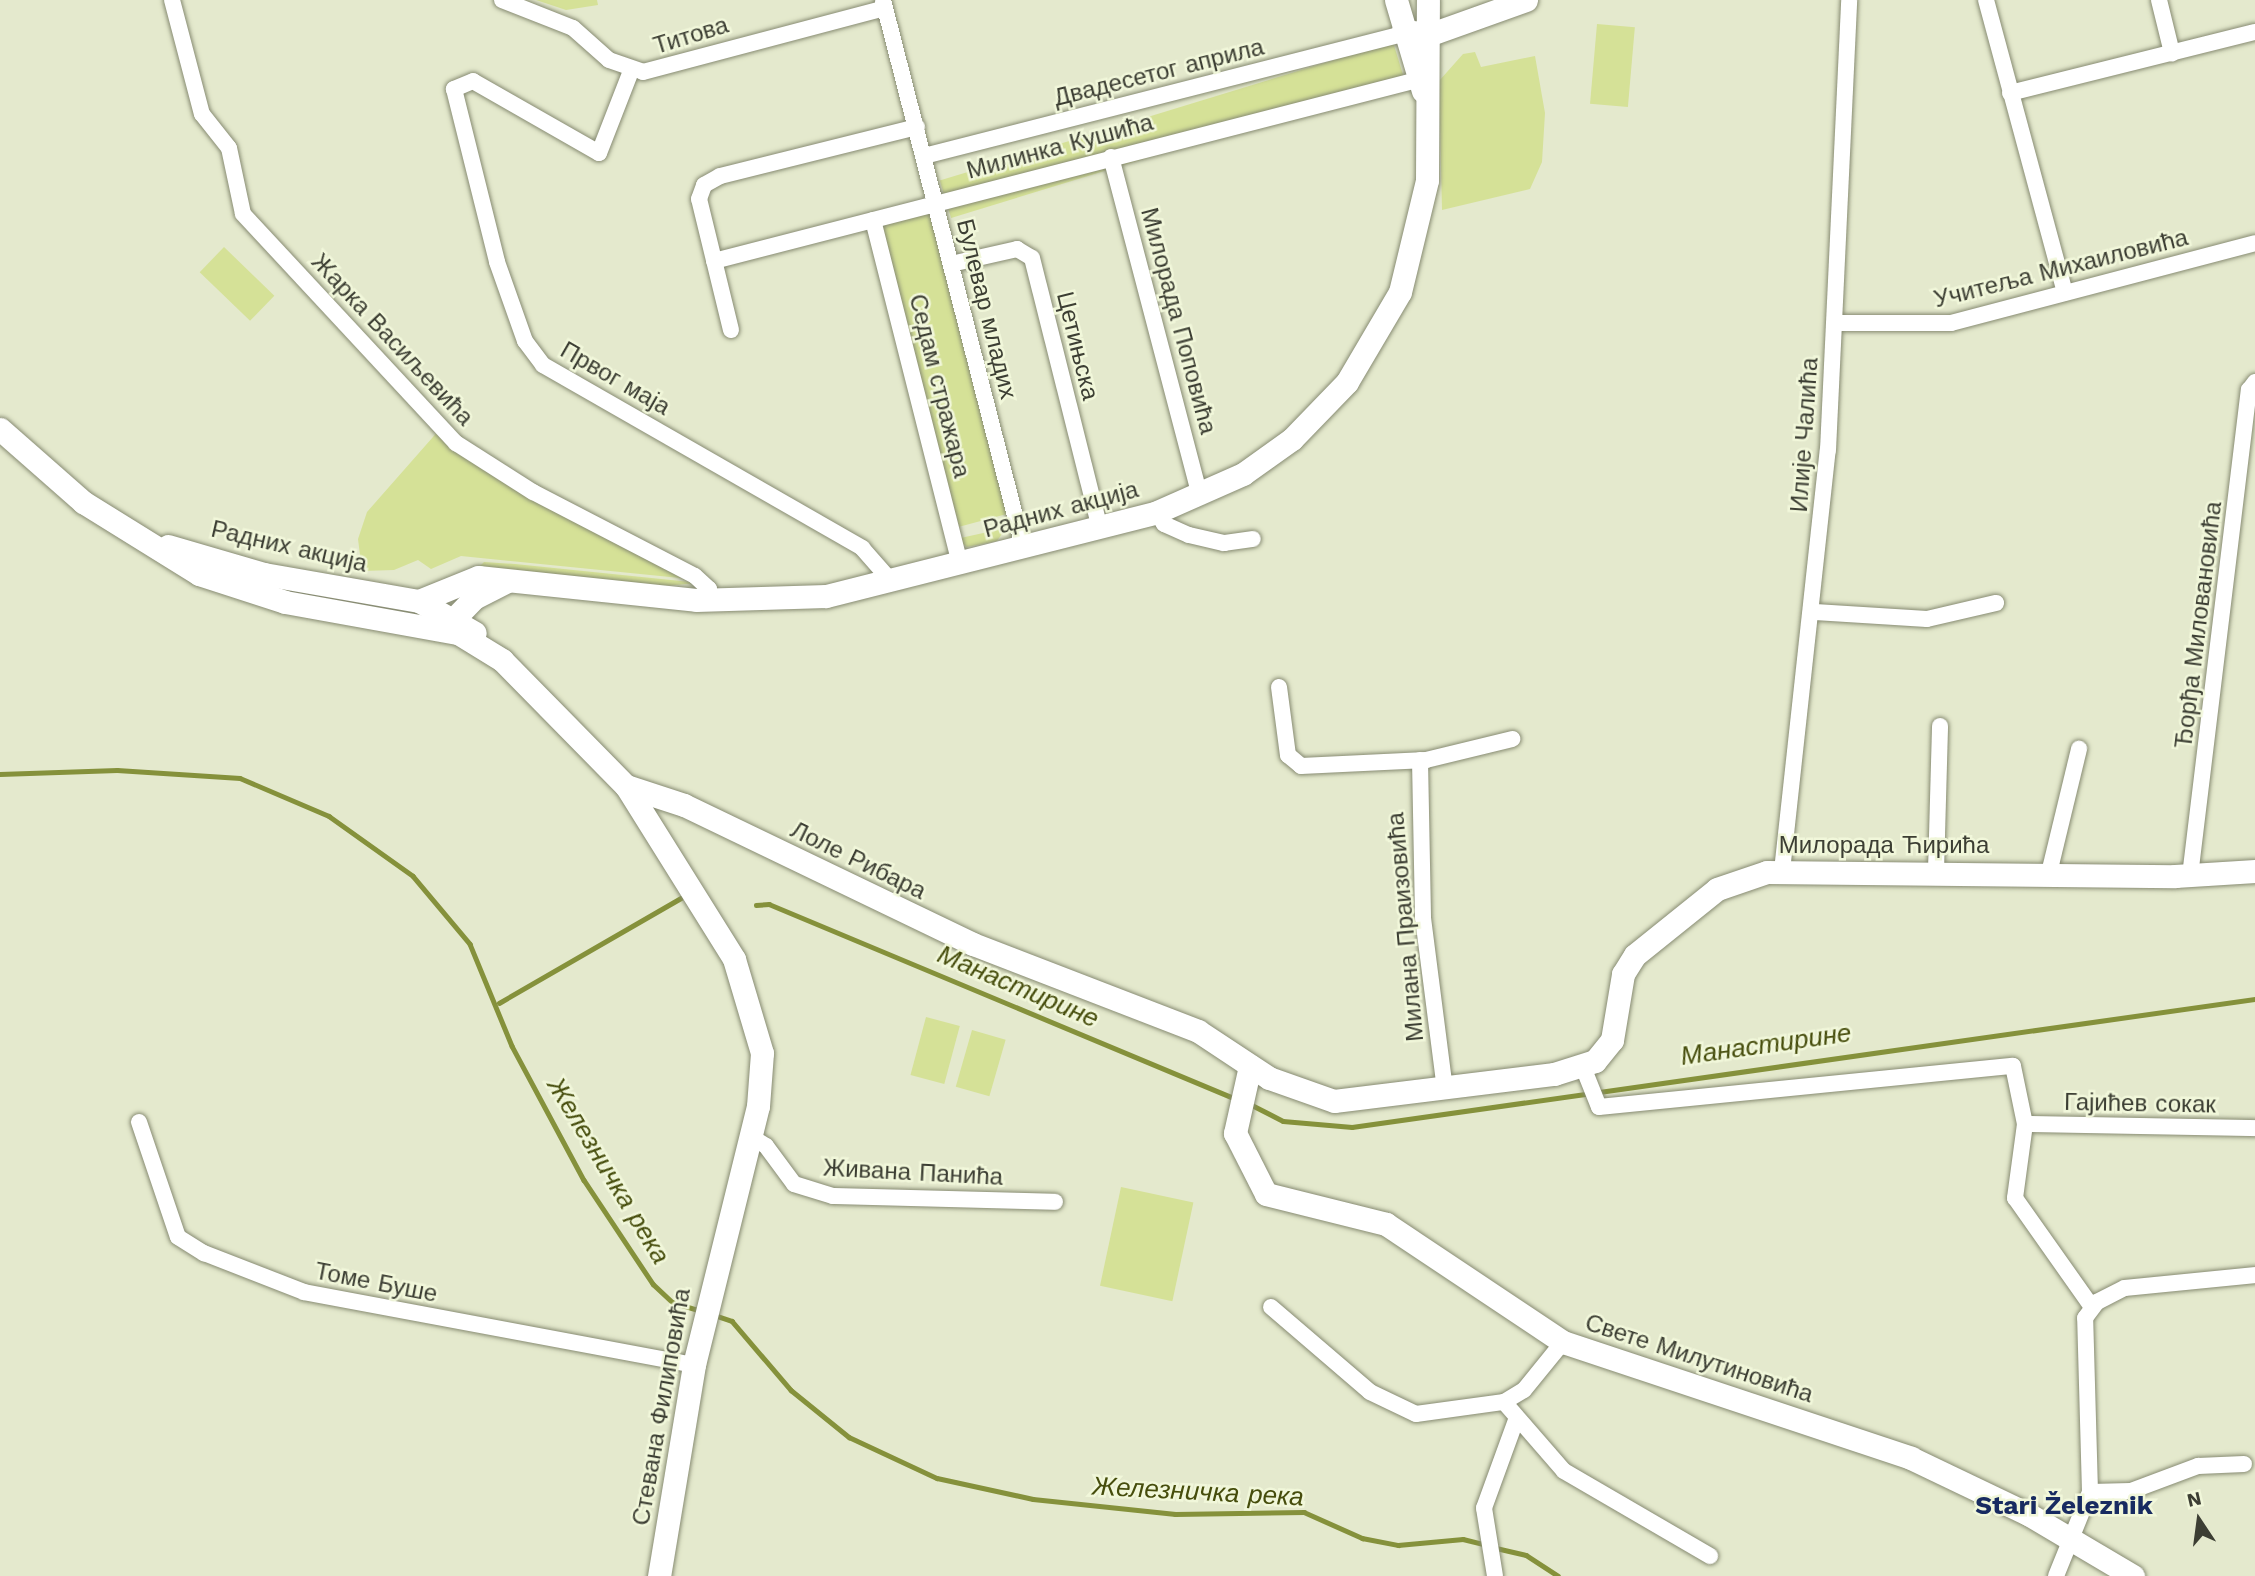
<!DOCTYPE html>
<html>
<head>
<meta charset="utf-8">
<style>
  body { margin:0 }
  #map { position:relative; width:2255px; height:1576px; overflow:hidden; background:#e4e9cd; font-family:"Work Sans",sans-serif }
  div>[style] { position:absolute }
  .green>* { inset:0; background:#d5e197; transform-origin:0 0 }
  .stream>* { height:4.5px; margin:-2.25px; padding:0 2.25px; transform-origin:2.25px; border-radius:2.25px; background:#85913b }
  .roads { filter:drop-shadow(0 0 2px #878b72) drop-shadow(0 0 2px #878b72) }
  .street>* { height:16px; margin:-8px; padding:0 8px; transform-origin:8px; border-radius:8px; background:#fff }
  .secondary>* { height:23px; margin:-11.5px; padding:0 11.5px; transform-origin:11.5px; border-radius:11.5px; background:#fff }
  span { translate:-50% -50%; white-space:nowrap; text-align:center; line-height:1.15; -webkit-text-stroke:5px #f1f7da; paint-order:stroke }
  .street-label { font-size:24px; color:#3c3e33 }
  .water-label { font-size:26px; color:#464d0c; font-style:italic }
  .neighbourhood-label { font-size:26px; color:#182b61; font-weight:700 }
  .north { position:absolute; left:2164px; top:1485px; width:70px; height:70px; -webkit-text-stroke:5px #f1f7da; paint-order:stroke; rotate:347deg; font-size:19px; font-weight:700; line-height:28px; text-align:center; color:#3c3e33 }
  .north::after { content:''; display:block; margin:auto; width:24px; height:32px; background:#3c3e33; clip-path:polygon(50% 0,100% 100%,50% 72%,0 100%) }
</style>
</head>
<body>
<div id="map">
  <div class="green">
    <div style="clip-path:polygon(536px 0,597px 0,598px 5px,566px 10px)"></div>
    <div style="left:1597px;top:24px;width:38px;height:80px;rotate:5deg"></div>
    <div style="left:1393px;top:42px;width:39px;height:474px;rotate:73deg"></div>
    <div style="clip-path:polygon(1475px 52px,1481px 67px,1535px 56px,1545px 113px,1542px 162px,1530px 189px,1442px 210px,1439px 81px,1463px 54px)"></div>
    <div style="left:928px;top:209px;width:315px;height:52px;rotate:75deg"></div>
    <div style="left:224px;top:247px;width:70px;height:35px;rotate:44deg"></div>
    <div style="clip-path:polygon(440px 429px,700px 580px,461px 556px,431px 569px,418px 560px,394px 570px,362px 571px,358px 539px,367px 512px)"></div>
    <div style="clip-path:polygon(1006px 528px,997px 541px,967px 547px,956px 539px)"></div>
    <div style="clip-path:polygon(484px 562px,515px 564px,700px 583px,663px 586px,477px 569px)"></div>
    <div style="left:926px;top:1017px;width:35px;height:60px;rotate:15deg"></div>
    <div style="left:972px;top:1030px;width:35px;height:59px;rotate:16deg"></div>
    <div style="left:1121px;top:1187px;width:74px;height:101px;rotate:12deg"></div>
  </div>
  <div class="stream">
    <div style="left:0;top:774px;width:117px;rotate:-2deg"></div>
    <div style="left:117px;top:770px;width:123px;rotate:3.7deg"></div>
    <div style="left:240px;top:778px;width:97px;rotate:23.1deg"></div>
    <div style="left:329px;top:816px;width:103px;rotate:35.5deg"></div>
    <div style="left:413px;top:876px;width:89px;rotate:50deg"></div>
    <div style="left:470px;top:944px;width:110px;rotate:67.6deg"></div>
    <div style="left:512px;top:1046px;width:152px;rotate:61.8deg"></div>
    <div style="left:584px;top:1180px;width:125px;rotate:56.4deg"></div>
    <div style="left:653px;top:1284px;width:26px;rotate:43deg"></div>
    <div style="left:672px;top:1302px;width:28px;rotate:17deg"></div>
    <div style="left:756px;top:905px;width:13px;rotate:-4deg"></div>
    <div style="left:769px;top:904px;width:506px;rotate:22.66deg"></div>
    <div style="left:499px;top:1003px;width:210px;rotate:-30deg"></div>
    <div style="left:1248px;top:1103px;width:39px;rotate:27deg"></div>
    <div style="left:1283px;top:1121px;width:69px;rotate:5deg"></div>
    <div style="left:1352px;top:1127px;width:912px;rotate:-8.07deg"></div>
    <div style="left:714px;top:1315px;width:19px;rotate:18deg"></div>
    <div style="left:732px;top:1321px;width:91px;rotate:49.5deg"></div>
    <div style="left:791px;top:1390px;width:75px;rotate:39deg"></div>
    <div style="left:849px;top:1437px;width:97px;rotate:25deg"></div>
    <div style="left:937px;top:1478px;width:98px;rotate:12.3deg"></div>
    <div style="left:1033px;top:1499px;width:143px;rotate:6deg"></div>
    <div style="left:1175px;top:1514px;width:129px;rotate:-0.9deg"></div>
    <div style="left:1304px;top:1512px;width:64px;rotate:24.1deg"></div>
    <div style="left:1362px;top:1538px;width:37px;rotate:11deg"></div>
    <div style="left:1398px;top:1545px;width:65px;rotate:-5.3deg"></div>
    <div style="left:1463px;top:1539px;width:25px;rotate:14deg"></div>
    <div style="left:1496px;top:1548px;width:31px;rotate:13deg"></div>
    <div style="left:1526px;top:1555px;width:38px;rotate:33deg"></div>
  </div>
  <div class="roads">
    <div class="street">
      <div style="left:172px;top:0;width:118px;rotate:75.3deg"></div>
      <div style="left:202px;top:114px;width:43px;rotate:51.5deg"></div>
      <div style="left:229px;top:148px;width:67px;rotate:78deg"></div>
      <div style="left:243px;top:214px;width:313px;rotate:47.1deg"></div>
      <div style="left:456px;top:443px;width:91px;rotate:32.5deg"></div>
      <div style="left:533px;top:492px;width:182px;rotate:27.4deg"></div>
      <div style="left:695px;top:576px;width:19px;rotate:43deg"></div>
      <div style="left:709px;top:589px;width:11px;rotate:85deg"></div>
      <div style="left:502px;top:0;width:76px;rotate:21.5deg"></div>
      <div style="left:573px;top:28px;width:48px;rotate:41.6deg"></div>
      <div style="left:609px;top:60px;width:36px;rotate:19deg"></div>
      <div style="left:643px;top:72px;width:250px;rotate:-14.8deg"></div>
      <div style="left:883px;top:0;width:565px;rotate:75.64deg"></div>
      <div style="left:1986px;top:0;width:303px;rotate:74.9deg"></div>
      <div style="left:2159px;top:0;width:55px;rotate:76.2deg"></div>
      <div style="left:631px;top:71px;width:88px;rotate:111.3deg"></div>
      <div style="left:599px;top:153px;width:145px;rotate:-150.3deg"></div>
      <div style="left:473px;top:81px;width:21px;rotate:157deg"></div>
      <div style="left:454px;top:89px;width:178px;rotate:76deg"></div>
      <div style="left:497px;top:262px;width:84px;rotate:70.5deg"></div>
      <div style="left:525px;top:341px;width:30px;rotate:53deg"></div>
      <div style="left:543px;top:365px;width:368px;rotate:29.8deg"></div>
      <div style="left:862px;top:548px;width:44px;rotate:48.7deg"></div>
      <div style="left:2010px;top:93px;width:252px;rotate:-14deg"></div>
      <div style="left:924px;top:156px;width:495px;rotate:-14.3deg"></div>
      <div style="left:1111px;top:157px;width:351px;rotate:75.3deg"></div>
      <div style="left:873px;top:220px;width:354px;rotate:75.8deg"></div>
      <div style="left:714px;top:261px;width:726px;rotate:-14.44deg"></div>
      <div style="left:951px;top:264px;width:68px;rotate:-12.8deg"></div>
      <div style="left:1017px;top:249px;width:17px;rotate:31deg"></div>
      <div style="left:1032px;top:258px;width:278px;rotate:75.9deg"></div>
      <div style="left:1835px;top:323px;width:116px"></div>
      <div style="left:1951px;top:323px;width:314px;rotate:-14.7deg"></div>
      <div style="left:731px;top:330px;width:135px;rotate:-103.7deg"></div>
      <div style="left:699px;top:199px;width:15px;rotate:-70deg"></div>
      <div style="left:704px;top:185px;width:18px;rotate:-29deg"></div>
      <div style="left:720px;top:176px;width:203px;rotate:-14deg"></div>
      <div style="left:1157px;top:512px;width:14px;rotate:60deg"></div>
      <div style="left:1164px;top:524px;width:27px;rotate:24deg"></div>
      <div style="left:1189px;top:535px;width:36px;rotate:13deg"></div>
      <div style="left:1224px;top:543px;width:29px;rotate:-8deg"></div>
      <div style="left:1815px;top:612px;width:112px;rotate:3.6deg"></div>
      <div style="left:1927px;top:619px;width:71px;rotate:-13.1deg"></div>
      <div style="left:1279px;top:687px;width:69px;rotate:82.5deg"></div>
      <div style="left:1288px;top:755px;width:17px;rotate:40deg"></div>
      <div style="left:1301px;top:766px;width:125px;rotate:-2.7deg"></div>
      <div style="left:1426px;top:760px;width:89px;rotate:-13.7deg"></div>
      <div style="left:1420px;top:760px;width:158px;rotate:88.9deg"></div>
      <div style="left:1423px;top:918px;width:172px;rotate:82.7deg"></div>
      <div style="left:1782px;top:871px;width:424px;rotate:-83.8deg"></div>
      <div style="left:1828px;top:450px;width:450px;rotate:-87.3deg"></div>
      <div style="left:1936px;top:871px;width:145px;rotate:-88.4deg"></div>
      <div style="left:2049px;top:873px;width:128px;rotate:-76.4deg"></div>
      <div style="left:2190px;top:876px;width:490px;rotate:-83.1deg"></div>
      <div style="left:2249px;top:390px;width:10px;rotate:-53deg"></div>
      <div style="left:1583px;top:1067px;width:43px;rotate:68.2deg"></div>
      <div style="left:1599px;top:1107px;width:416px;rotate:-5.7deg"></div>
      <div style="left:2013px;top:1066px;width:59px;rotate:78.3deg"></div>
      <div style="left:2025px;top:1124px;width:75px;rotate:97.7deg"></div>
      <div style="left:2015px;top:1198px;width:133px;rotate:54.8deg"></div>
      <div style="left:139px;top:1122px;width:121px;rotate:71.3deg"></div>
      <div style="left:178px;top:1237px;width:31px;rotate:32deg"></div>
      <div style="left:204px;top:1253px;width:107px;rotate:21.3deg"></div>
      <div style="left:304px;top:1292px;width:397px;rotate:10.6deg"></div>
      <div style="left:2025px;top:1124px;width:230px;rotate:1deg"></div>
      <div style="left:750px;top:1136px;width:19px;rotate:32deg"></div>
      <div style="left:766px;top:1146px;width:47px;rotate:53.6deg"></div>
      <div style="left:794px;top:1184px;width:41px;rotate:17.1deg"></div>
      <div style="left:833px;top:1196px;width:222px;rotate:1.5deg"></div>
      <div style="left:1271px;top:1307px;width:130px;rotate:40.6deg"></div>
      <div style="left:1370px;top:1392px;width:51px;rotate:25.6deg"></div>
      <div style="left:1416px;top:1414px;width:89px;rotate:-7.8deg"></div>
      <div style="left:1504px;top:1402px;width:23px;rotate:-31deg"></div>
      <div style="left:1524px;top:1390px;width:62px;rotate:-50.9deg"></div>
      <div style="left:1504px;top:1402px;width:91px;rotate:49deg"></div>
      <div style="left:1564px;top:1471px;width:169px;rotate:30.2deg"></div>
      <div style="left:2090px;top:1492px;width:41px;rotate:-1.4deg"></div>
      <div style="left:2131px;top:1491px;width:72px;rotate:-20.5deg"></div>
      <div style="left:2198px;top:1466px;width:46px;rotate:-2.5deg"></div>
      <div style="left:1495px;top:1576px;width:69px;rotate:-99.2deg"></div>
      <div style="left:1484px;top:1508px;width:94px;rotate:-70deg"></div>
      <div style="left:2056px;top:1576px;width:91px;rotate:-68deg"></div>
      <div style="left:2090px;top:1492px;width:174px;rotate:-91.6deg"></div>
      <div style="left:2085px;top:1318px;width:20px;rotate:-53deg"></div>
      <div style="left:2097px;top:1302px;width:31px;rotate:-27deg"></div>
      <div style="left:2125px;top:1288px;width:131px;rotate:-5.7deg"></div>
    </div>
    <div class="secondary">
      <div style="left:1396px;top:0;width:95px;rotate:73.5deg"></div>
      <div style="left:1403px;top:31px;width:28px;rotate:6deg"></div>
      <div style="left:1431px;top:34px;width:101px;rotate:-19.7deg"></div>
      <div style="left:0;top:429px;width:111px;rotate:41.3deg"></div>
      <div style="left:83px;top:502px;width:137px;rotate:31.8deg"></div>
      <div style="left:199px;top:574px;width:90px;rotate:18deg"></div>
      <div style="left:285px;top:602px;width:176px;rotate:10.2deg"></div>
      <div style="left:458px;top:633px;width:52px;rotate:31.5deg"></div>
      <div style="left:502px;top:660px;width:177px;rotate:45.5deg"></div>
      <div style="left:626px;top:786px;width:61px;rotate:18.1deg"></div>
      <div style="left:684px;top:805px;width:321px;rotate:25.7deg"></div>
      <div style="left:973px;top:944px;width:241px;rotate:21.1deg"></div>
      <div style="left:1198px;top:1031px;width:85px;rotate:33.5deg"></div>
      <div style="left:1269px;top:1078px;width:69px;rotate:19.5deg"></div>
      <div style="left:1334px;top:1101px;width:222px;rotate:-7deg"></div>
      <div style="left:1554px;top:1074px;width:43px;rotate:-17.6deg"></div>
      <div style="left:1595px;top:1061px;width:27px;rotate:-51deg"></div>
      <div style="left:1612px;top:1040px;width:67px;rotate:-80.5deg"></div>
      <div style="left:1623px;top:974px;width:22px;rotate:-58deg"></div>
      <div style="left:1635px;top:955px;width:105px;rotate:-38.8deg"></div>
      <div style="left:1717px;top:889px;width:53px;rotate:-18.8deg"></div>
      <div style="left:1767px;top:872px;width:408px;rotate:0.6deg"></div>
      <div style="left:2175px;top:876px;width:80px;rotate:-3.6deg"></div>
      <div style="left:168px;top:546px;width:100px;rotate:16.3deg"></div>
      <div style="left:264px;top:574px;width:157px;rotate:9.9deg"></div>
      <div style="left:419px;top:601px;width:64px;rotate:29.7deg"></div>
      <div style="left:419px;top:601px;width:64px;rotate:-22.1deg"></div>
      <div style="left:478px;top:577px;width:219px;rotate:6deg"></div>
      <div style="left:696px;top:600px;width:130px;rotate:-1.8deg"></div>
      <div style="left:826px;top:596px;width:341px;rotate:-14.2deg"></div>
      <div style="left:1157px;top:512px;width:94px;rotate:-23.8deg"></div>
      <div style="left:1243px;top:474px;width:60px;rotate:-35.5deg"></div>
      <div style="left:1292px;top:439px;width:79px;rotate:-46deg"></div>
      <div style="left:1347px;top:382px;width:104px;rotate:-59.5deg"></div>
      <div style="left:1400px;top:292px;width:115px;rotate:-76.4deg"></div>
      <div style="left:1427px;top:180px;width:180px;rotate:-89.7deg"></div>
      <div style="left:447px;top:626px;width:39px;rotate:-46deg"></div>
      <div style="left:474px;top:598px;width:38px;rotate:-27deg"></div>
      <div style="left:626px;top:786px;width:204px;rotate:58deg"></div>
      <div style="left:734px;top:959px;width:98px;rotate:73.4deg"></div>
      <div style="left:762px;top:1053px;width:53px;rotate:94.3deg"></div>
      <div style="left:758px;top:1106px;width:267px;rotate:103.9deg"></div>
      <div style="left:694px;top:1365px;width:214px;rotate:99.4deg"></div>
      <div style="left:1250px;top:1066px;width:69px;rotate:102.6deg"></div>
      <div style="left:1235px;top:1133px;width:68px;rotate:63.1deg"></div>
      <div style="left:1266px;top:1194px;width:124px;rotate:14deg"></div>
      <div style="left:1386px;top:1224px;width:213px;rotate:33.7deg"></div>
      <div style="left:1563px;top:1342px;width:367px;rotate:18.4deg"></div>
      <div style="left:1911px;top:1458px;width:130px;rotate:25.6deg"></div>
      <div style="left:2028px;top:1514px;width:122px;rotate:30.6deg"></div>
    </div>
  </div>
  <div class="street-label">
    <span style="left:691px;top:36px;rotate:-17deg">Титова</span>
    <span style="left:1159px;top:73px;rotate:-14deg">Двадесетог априла</span>
    <span style="left:1060px;top:147px;rotate:-15deg">Милинка Кушића</span>
    <span style="left:2061px;top:269px;rotate:-14deg">Учитеља Михаиловића</span>
    <span style="left:986px;top:309px;rotate:76deg">Булевар младих</span>
    <span style="left:1178px;top:321px;rotate:75deg">Милорада Поповића</span>
    <span style="left:392px;top:340px;rotate:47deg">Жарка Васиљевића</span>
    <span style="left:1077px;top:346px;rotate:76deg">Цетињска</span>
    <span style="left:615px;top:379px;rotate:30deg">Првог маја</span>
    <span style="left:939px;top:386px;rotate:76deg">Седам стражара</span>
    <span style="left:1805px;top:435px;rotate:-86deg">Илије Чалића</span>
    <span style="left:1061px;top:510px;rotate:-15deg">Радних акција</span>
    <span style="left:289px;top:547px;rotate:13deg">Радних акција</span>
    <span style="left:2199px;top:625px;rotate:-83deg">Ђорђа Миловановића</span>
    <span style="left:1884px;top:846px">Милорада Ћирића</span>
    <span style="left:858px;top:861px;rotate:26deg">Лоле Рибара</span>
    <span style="left:1406px;top:927px;rotate:-95deg">Милана Праизовића</span>
    <span style="left:2140px;top:1104px;rotate:1deg">Гајићев сокак</span>
    <span style="left:913px;top:1173px;rotate:3deg">Живана Панића</span>
    <span style="left:376px;top:1283px;rotate:11deg">Томе Буше</span>
    <span style="left:1699px;top:1359px;rotate:18deg">Свете Милутиновића</span>
    <span style="left:662px;top:1407px;rotate:-80deg">Стевана Филиповића</span>
  </div>
  <div class="water-label">
    <span style="left:1018px;top:987px;rotate:23deg">Манастирине</span>
    <span style="left:1766px;top:1045px;rotate:-8deg">Манастирине</span>
    <span style="left:608px;top:1171px;rotate:59deg">Железничка река</span>
    <span style="left:1198px;top:1492px;rotate:3deg">Железничка река</span>
  </div>
  <div class="neighbourhood-label">
    <span style="left:2064px;top:1506px">Stari Železnik</span>
  </div>
  <div class="north">N</div>
</div>
</body>
</html>
